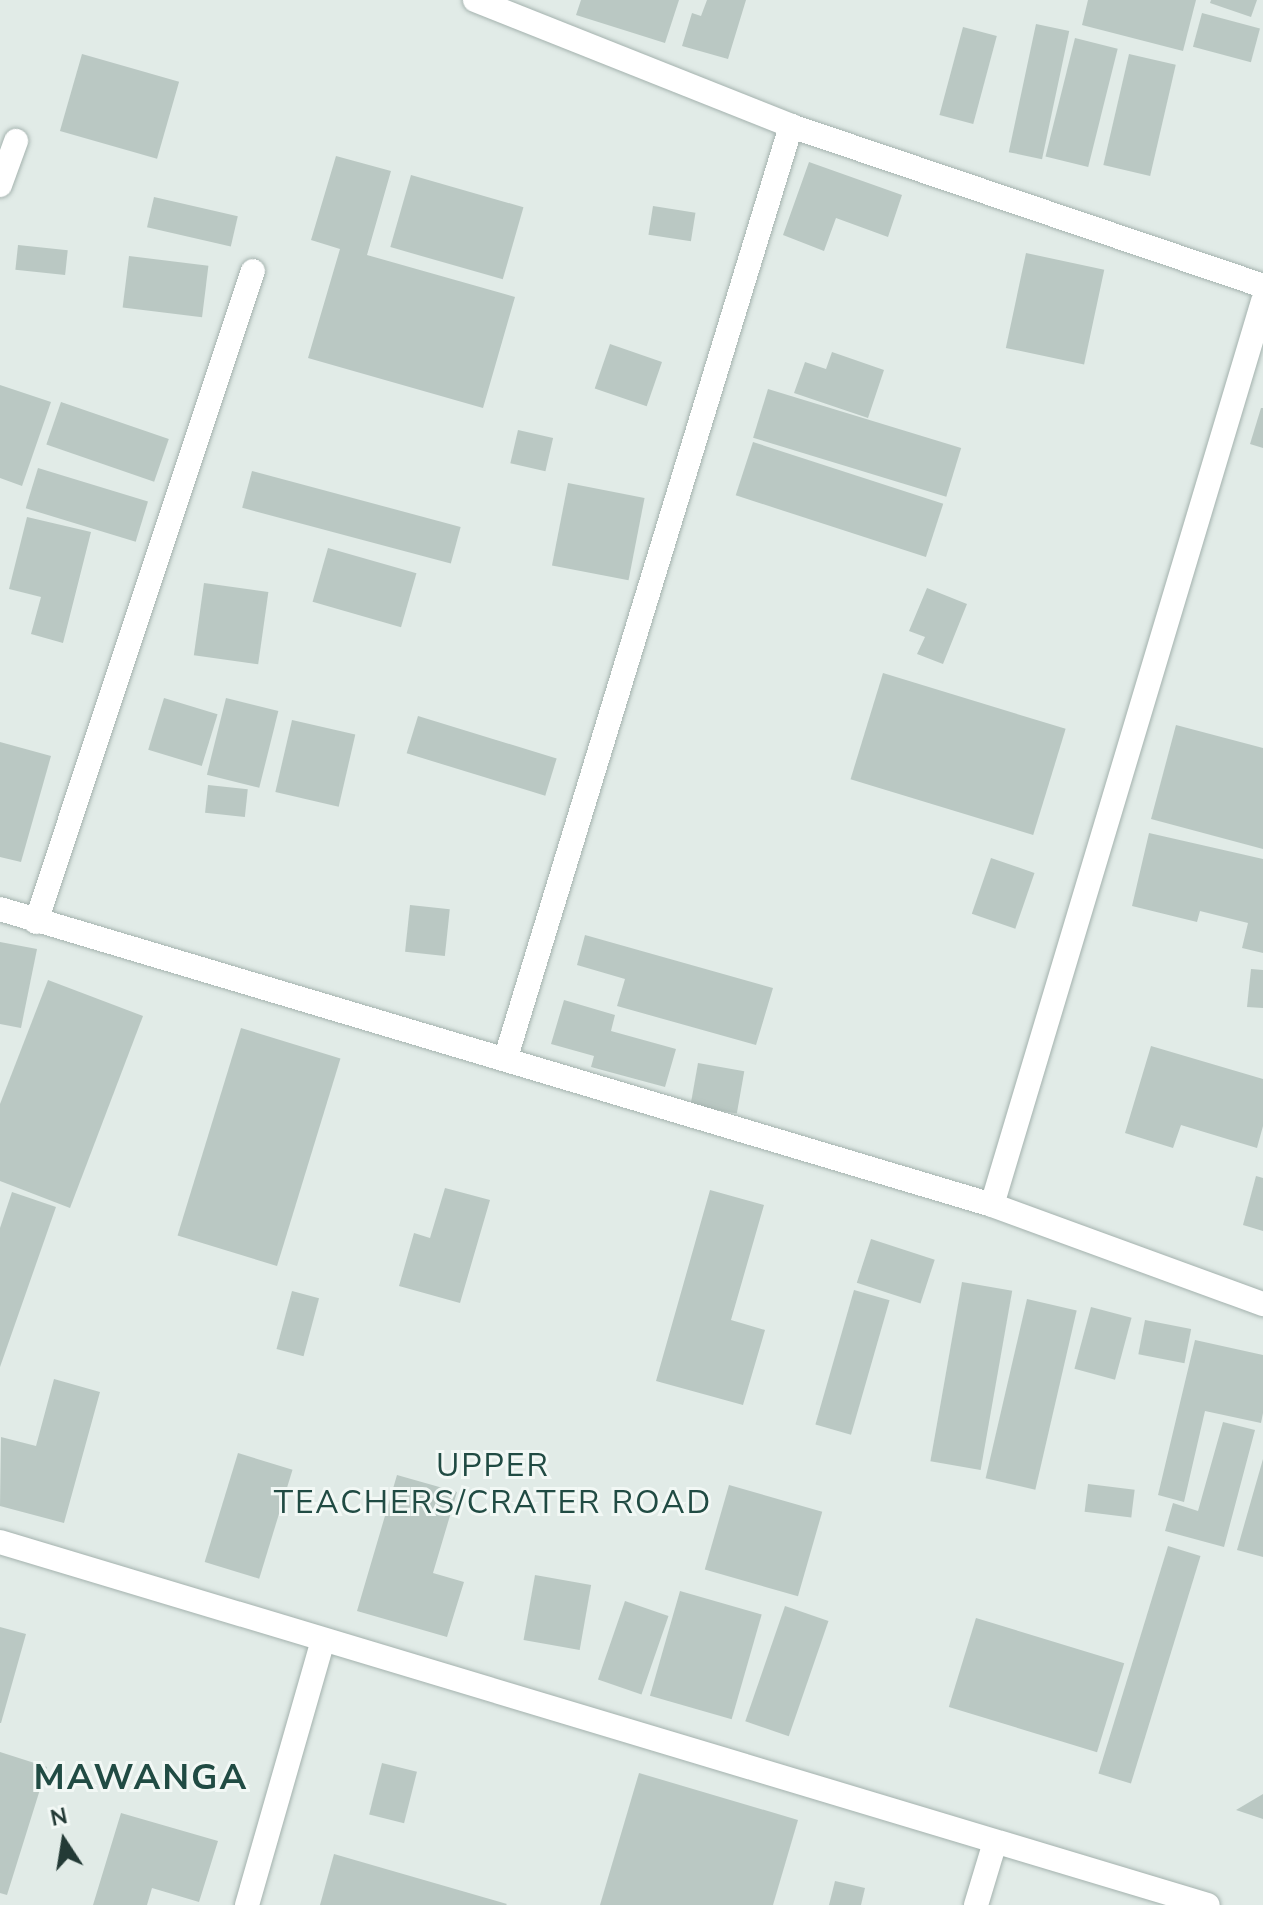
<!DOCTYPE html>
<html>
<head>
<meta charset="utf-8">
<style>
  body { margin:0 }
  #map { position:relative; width:1263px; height:1905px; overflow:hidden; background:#e1ebe7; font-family:"Nunito Sans",sans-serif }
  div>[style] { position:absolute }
  .building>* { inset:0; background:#bac8c3; transform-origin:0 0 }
  .roads { filter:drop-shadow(0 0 2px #a4b2ae) drop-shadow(0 0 2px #a4b2ae) }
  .minor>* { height:24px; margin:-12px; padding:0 12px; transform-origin:12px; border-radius:12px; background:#fff }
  span { translate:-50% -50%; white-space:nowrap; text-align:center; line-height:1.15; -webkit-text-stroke:6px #f2f8f5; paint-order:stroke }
  .quarter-label { font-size:32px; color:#204b43; letter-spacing:2px }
  .district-label { font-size:36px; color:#204b43; font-weight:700; letter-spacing:2px }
  .north { position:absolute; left:24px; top:1801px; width:80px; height:80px; -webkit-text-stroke:6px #f2f8f5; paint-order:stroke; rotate:348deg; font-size:22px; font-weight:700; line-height:32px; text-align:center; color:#233a36 }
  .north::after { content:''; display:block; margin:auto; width:28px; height:36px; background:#233a36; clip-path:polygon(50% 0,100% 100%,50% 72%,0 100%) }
</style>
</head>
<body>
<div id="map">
  <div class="building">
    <div style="clip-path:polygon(581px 0,679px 0,665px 43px,576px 15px)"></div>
    <div style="clip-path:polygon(707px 0,746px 0,728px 59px,682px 46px,692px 13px,701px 16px)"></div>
    <div style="clip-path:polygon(1088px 0,1196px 0,1183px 51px,1082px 25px)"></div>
    <div style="clip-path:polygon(1211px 0,1257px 0,1251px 17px,1210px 3px)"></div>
    <div style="left:1202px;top:13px;width:60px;height:35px;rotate:15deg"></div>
    <div style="left:1036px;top:24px;width:34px;height:131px;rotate:12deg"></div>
    <div style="left:963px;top:27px;width:35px;height:91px;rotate:15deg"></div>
    <div style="left:1075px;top:38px;width:44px;height:122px;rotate:14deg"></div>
    <div style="left:82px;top:54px;width:101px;height:80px;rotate:16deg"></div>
    <div style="left:1129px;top:54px;width:48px;height:114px;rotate:13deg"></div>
    <div style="clip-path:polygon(336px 156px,391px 171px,367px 255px,515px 297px,483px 408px,308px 358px,340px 249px,311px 240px)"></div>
    <div style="clip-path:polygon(809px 162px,902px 195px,888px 237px,836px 218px,824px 251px,783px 235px)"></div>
    <div style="left:411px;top:175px;width:117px;height:75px;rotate:16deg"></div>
    <div style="left:154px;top:197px;width:86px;height:31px;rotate:13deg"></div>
    <div style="left:653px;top:206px;width:43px;height:29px;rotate:9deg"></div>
    <div style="left:18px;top:245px;width:50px;height:25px;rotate:6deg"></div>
    <div style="left:1026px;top:253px;width:80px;height:97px;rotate:12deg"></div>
    <div style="left:129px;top:256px;width:80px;height:52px;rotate:7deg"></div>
    <div style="left:610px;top:344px;width:55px;height:47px;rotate:19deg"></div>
    <div style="clip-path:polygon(832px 352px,884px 370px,868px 418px,794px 393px,805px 362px,826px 369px)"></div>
    <div style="clip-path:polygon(0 385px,51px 402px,22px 486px,0 478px)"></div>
    <div style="left:768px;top:389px;width:202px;height:51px;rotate:17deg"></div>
    <div style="left:61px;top:402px;width:114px;height:45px;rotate:19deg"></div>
    <div style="clip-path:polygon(1261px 408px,1263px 408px,1263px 448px,1250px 444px)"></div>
    <div style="left:518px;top:430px;width:36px;height:34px;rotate:13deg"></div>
    <div style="left:753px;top:442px;width:200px;height:56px;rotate:18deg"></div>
    <div style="left:38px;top:468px;width:115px;height:42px;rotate:17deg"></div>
    <div style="left:252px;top:471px;width:216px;height:38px;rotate:15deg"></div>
    <div style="left:568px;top:483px;width:78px;height:84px;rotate:11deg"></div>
    <div style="clip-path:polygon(27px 517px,91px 532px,63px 643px,31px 634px,41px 597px,9px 589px)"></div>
    <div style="left:328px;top:548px;width:92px;height:56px;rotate:16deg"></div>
    <div style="left:204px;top:583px;width:65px;height:73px;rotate:8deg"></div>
    <div style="clip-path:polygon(927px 588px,967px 604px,943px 664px,917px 654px,925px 637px,909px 631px)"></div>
    <div style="left:883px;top:673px;width:191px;height:111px;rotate:17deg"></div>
    <div style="left:164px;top:698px;width:56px;height:54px;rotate:17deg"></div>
    <div style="left:226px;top:698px;width:54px;height:79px;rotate:14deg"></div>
    <div style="left:418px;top:716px;width:145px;height:39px;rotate:17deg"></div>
    <div style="left:292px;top:720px;width:65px;height:74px;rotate:13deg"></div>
    <div style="clip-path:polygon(1176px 725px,1263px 748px,1263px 849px,1151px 819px)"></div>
    <div style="clip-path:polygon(0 742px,51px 756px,21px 862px,0 857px)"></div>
    <div style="left:208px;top:785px;width:40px;height:28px;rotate:6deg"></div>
    <div style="clip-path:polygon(1149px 833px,1263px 859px,1263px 953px,1242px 948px,1248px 923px,1200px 911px,1197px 922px,1132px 906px)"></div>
    <div style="left:991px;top:858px;width:46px;height:59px;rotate:19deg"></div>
    <div style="left:410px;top:905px;width:40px;height:47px;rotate:6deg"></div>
    <div style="clip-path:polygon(585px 935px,773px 988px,756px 1045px,617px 1006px,625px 979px,577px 965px)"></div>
    <div style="clip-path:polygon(0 942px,37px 949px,21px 1028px,0 1024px)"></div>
    <div style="clip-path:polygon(1251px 969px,1263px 970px,1263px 1008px,1247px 1007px)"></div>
    <div style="clip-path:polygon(48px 980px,143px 1016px,70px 1208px,0 1181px,0 1104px)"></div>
    <div style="clip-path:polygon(564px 1000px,615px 1015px,611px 1031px,676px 1049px,665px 1087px,591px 1067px,594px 1056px,551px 1044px)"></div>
    <div style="left:241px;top:1028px;width:104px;height:217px;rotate:17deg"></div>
    <div style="clip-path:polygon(1151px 1046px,1263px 1079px,1263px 1126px,1257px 1148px,1181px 1125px,1173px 1148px,1125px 1133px)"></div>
    <div style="left:698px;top:1063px;width:47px;height:43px;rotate:10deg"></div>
    <div style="clip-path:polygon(1256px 1176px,1263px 1178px,1263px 1231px,1243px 1225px)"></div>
    <div style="clip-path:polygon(445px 1188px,490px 1200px,460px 1303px,399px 1286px,414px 1233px,430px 1238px)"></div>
    <div style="clip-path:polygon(710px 1190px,764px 1205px,731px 1320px,765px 1330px,743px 1405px,656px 1381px)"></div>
    <div style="clip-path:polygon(12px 1192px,56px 1207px,0 1367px,0 1228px)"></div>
    <div style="left:871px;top:1239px;width:67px;height:46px;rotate:18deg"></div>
    <div style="left:962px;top:1282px;width:51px;height:182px;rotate:10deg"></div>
    <div style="left:854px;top:1290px;width:37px;height:140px;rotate:16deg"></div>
    <div style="left:292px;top:1291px;width:28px;height:60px;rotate:15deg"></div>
    <div style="left:1027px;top:1299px;width:51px;height:184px;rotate:13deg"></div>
    <div style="left:1091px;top:1307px;width:42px;height:64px;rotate:15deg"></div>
    <div style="left:1145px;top:1320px;width:47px;height:35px;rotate:11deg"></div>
    <div style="clip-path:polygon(1195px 1340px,1263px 1355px,1263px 1413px,1261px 1423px,1205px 1411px,1184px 1502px,1158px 1495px)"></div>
    <div style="clip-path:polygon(54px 1379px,100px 1392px,64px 1523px,0 1506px,1px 1437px,36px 1446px)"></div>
    <div style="clip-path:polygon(1223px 1422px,1255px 1430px,1224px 1547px,1165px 1531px,1173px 1503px,1198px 1511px)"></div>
    <div style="left:238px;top:1453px;width:57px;height:114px;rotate:17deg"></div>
    <div style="clip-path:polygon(1263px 1459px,1263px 1557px,1237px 1550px)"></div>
    <div style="clip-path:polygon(397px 1475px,457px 1492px,433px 1573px,464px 1582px,447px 1637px,357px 1611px)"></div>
    <div style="left:1088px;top:1484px;width:47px;height:28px;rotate:7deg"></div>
    <div style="left:729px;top:1485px;width:97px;height:88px;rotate:16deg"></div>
    <div style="left:1168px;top:1546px;width:34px;height:238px;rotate:17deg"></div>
    <div style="left:535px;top:1575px;width:57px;height:66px;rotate:10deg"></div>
    <div style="left:680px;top:1591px;width:85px;height:109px;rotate:16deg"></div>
    <div style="left:625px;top:1601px;width:46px;height:83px;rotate:19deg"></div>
    <div style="left:785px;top:1606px;width:46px;height:122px;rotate:19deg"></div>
    <div style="left:976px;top:1618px;width:155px;height:93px;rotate:17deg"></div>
    <div style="clip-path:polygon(0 1627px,26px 1634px,1px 1723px,0 1723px)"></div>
    <div style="clip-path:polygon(0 1752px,47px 1767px,7px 1895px,0 1893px)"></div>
    <div style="left:382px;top:1763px;width:36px;height:53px;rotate:14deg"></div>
    <div style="clip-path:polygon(639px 1773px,798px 1820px,773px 1905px,600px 1905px)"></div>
    <div style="clip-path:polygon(1263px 1794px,1263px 1819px,1236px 1810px)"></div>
    <div style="clip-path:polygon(121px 1813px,218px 1841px,199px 1902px,152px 1888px,147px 1905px,93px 1905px)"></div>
    <div style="clip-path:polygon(334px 1854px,507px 1904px,506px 1905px,320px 1905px)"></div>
    <div style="clip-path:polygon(835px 1881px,865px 1888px,861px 1905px,829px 1905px)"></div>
  </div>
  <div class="roads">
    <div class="minor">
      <div style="left:475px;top:0;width:340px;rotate:21.7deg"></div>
      <div style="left:0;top:185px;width:47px;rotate:-70deg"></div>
      <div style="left:0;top:909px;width:1035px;rotate:16.61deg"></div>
      <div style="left:992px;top:1205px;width:944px;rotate:-73.31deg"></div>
      <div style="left:36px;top:922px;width:686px;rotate:-71.57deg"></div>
      <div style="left:506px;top:1057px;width:974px;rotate:-72.98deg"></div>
      <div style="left:791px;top:126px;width:498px;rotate:18.7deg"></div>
      <div style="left:992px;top:1205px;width:289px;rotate:20.1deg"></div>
      <div style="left:0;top:1542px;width:1261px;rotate:16.73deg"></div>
      <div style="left:247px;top:1905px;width:276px;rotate:-74deg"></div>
      <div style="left:976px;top:1905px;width:66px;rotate:-73.2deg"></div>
    </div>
  </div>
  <div class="quarter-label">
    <span style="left:493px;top:1485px">UPPER<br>TEACHERS/CRATER ROAD</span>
  </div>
  <div class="district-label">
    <span style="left:141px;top:1778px">MAWANGA</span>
  </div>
  <div class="north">N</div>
</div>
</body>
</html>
